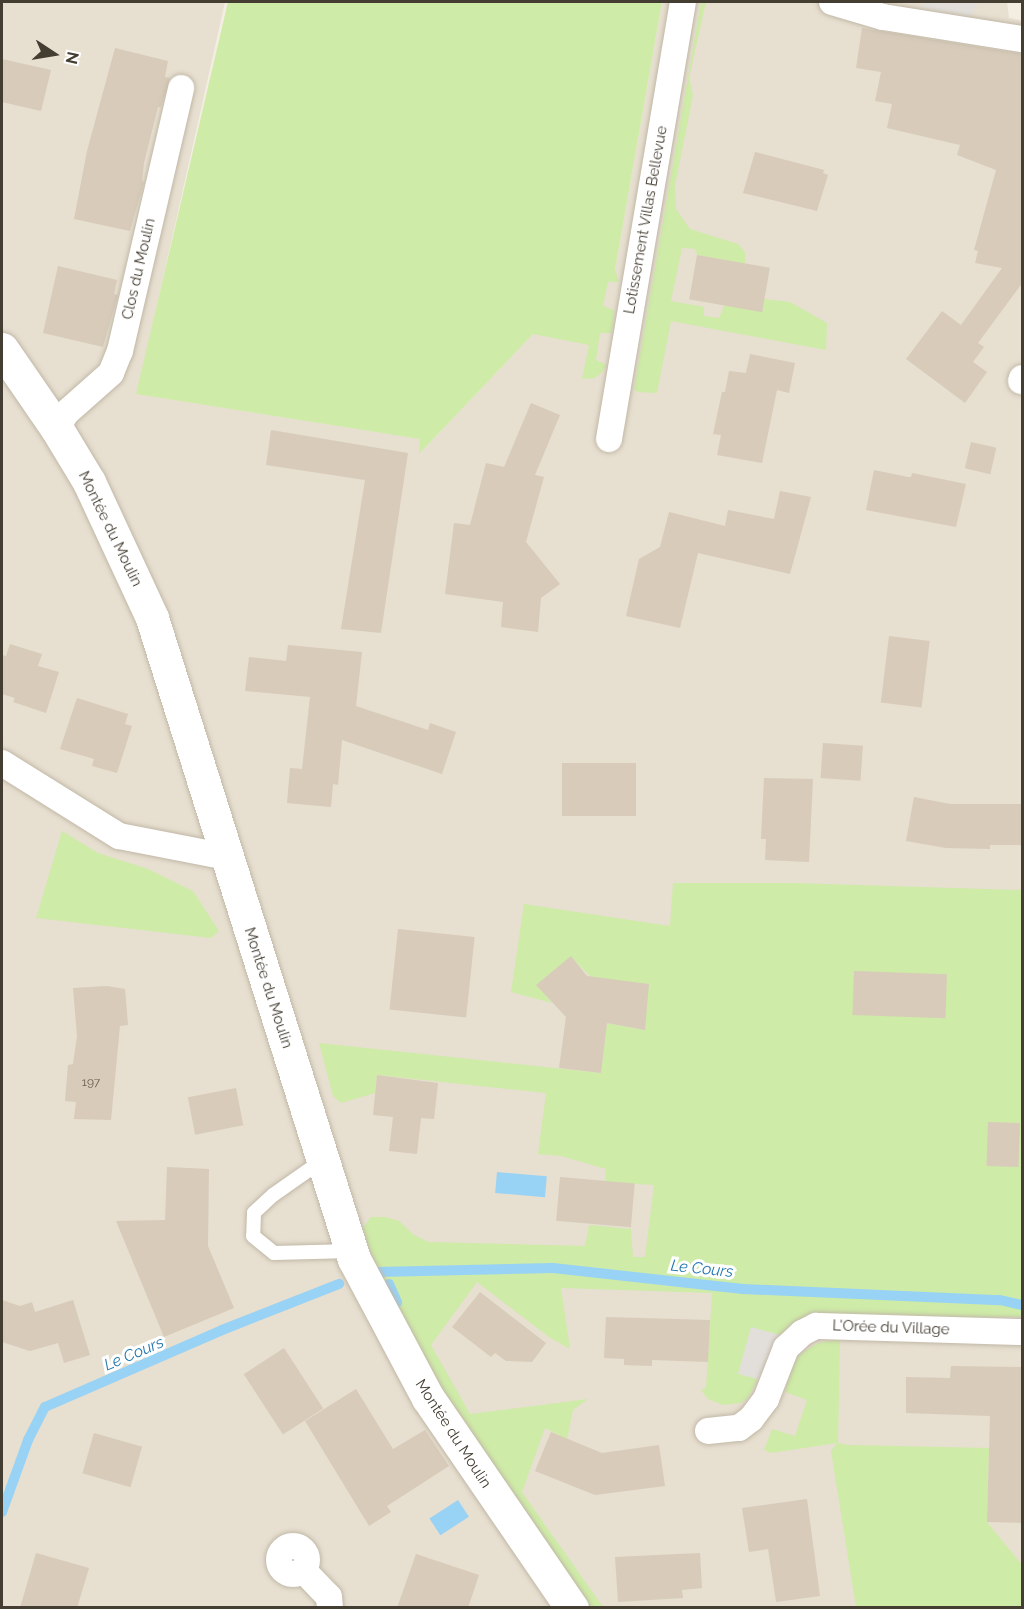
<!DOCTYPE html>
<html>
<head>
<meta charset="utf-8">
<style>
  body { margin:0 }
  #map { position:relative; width:1024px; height:1609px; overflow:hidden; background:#f3ede2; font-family:Raleway,sans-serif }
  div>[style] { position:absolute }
  .residential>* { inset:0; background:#e7dfd0 }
  .green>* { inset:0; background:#ceeba7 }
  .parking>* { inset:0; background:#e2dfdb }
  .water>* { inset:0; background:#98d2f5; transform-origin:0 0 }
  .stream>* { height:10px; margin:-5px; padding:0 5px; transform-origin:5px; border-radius:5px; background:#98d2f5 }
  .building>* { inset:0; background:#d8cbba; transform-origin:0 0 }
  .roads { filter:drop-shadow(0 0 2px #c1b8a7) drop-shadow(0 0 2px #c1b8a7) }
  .service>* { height:14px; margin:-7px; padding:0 7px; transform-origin:7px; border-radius:7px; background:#fff }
  .minor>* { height:26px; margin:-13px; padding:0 13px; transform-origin:13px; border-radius:13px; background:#fff }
  .minor>.ring { margin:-13px; padding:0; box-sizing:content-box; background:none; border:26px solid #fff; border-radius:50% }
  .tertiary>* { height:33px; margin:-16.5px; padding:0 16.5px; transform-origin:16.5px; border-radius:16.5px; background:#fff }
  span { translate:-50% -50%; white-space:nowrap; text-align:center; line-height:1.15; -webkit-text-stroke:6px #fff; paint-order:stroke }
  .number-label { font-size:12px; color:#696054 }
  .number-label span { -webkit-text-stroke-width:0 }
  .street-label { font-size:15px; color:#443d32 }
  .water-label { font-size:16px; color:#2378af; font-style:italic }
  .frame { position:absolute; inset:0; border:3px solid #443d32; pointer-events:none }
  .north { position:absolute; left:24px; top:24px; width:60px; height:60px; -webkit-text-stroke:4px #fff; paint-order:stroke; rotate:102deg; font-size:16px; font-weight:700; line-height:24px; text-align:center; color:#443d32 }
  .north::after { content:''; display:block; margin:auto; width:21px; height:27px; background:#443d32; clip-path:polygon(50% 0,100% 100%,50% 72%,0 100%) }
</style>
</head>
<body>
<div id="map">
  <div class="residential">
    <div style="clip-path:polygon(2px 2px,225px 2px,137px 394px,421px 439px,420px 453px,533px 334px,615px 270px,662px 2px,1007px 2px,1009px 18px,1022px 21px,1022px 1607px,2px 1608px)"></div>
  </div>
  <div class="green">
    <div style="clip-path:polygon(228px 2px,662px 2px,615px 270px,619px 282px,608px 282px,603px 306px,614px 310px,612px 333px,600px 333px,596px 360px,607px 365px,602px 372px,595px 378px,582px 379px,589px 345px,533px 334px,419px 454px,420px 439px,136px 394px)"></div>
    <div style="clip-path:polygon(701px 2px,706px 2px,689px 78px,693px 95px,675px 186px,676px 209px,690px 229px,738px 244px,745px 252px,745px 264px,697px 255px,695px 249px,682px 248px,671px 301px,704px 307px,704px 316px,719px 318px,724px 306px,764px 299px,790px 302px,827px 323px,826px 350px,671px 321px,657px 393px,637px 392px,634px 389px)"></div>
    <div style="clip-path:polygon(62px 831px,98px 853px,148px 869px,193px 891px,219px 931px,211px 938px,36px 918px)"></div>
    <div style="clip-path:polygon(673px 883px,793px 883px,1022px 890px,1022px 1314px,1020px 1317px,870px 1318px,800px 1324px,786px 1331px,784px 1336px,738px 1373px,758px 1379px,748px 1398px,741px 1403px,723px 1405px,708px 1399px,701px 1390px,706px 1388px,712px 1293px,561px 1288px,570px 1349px,549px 1337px,477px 1282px,431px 1345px,470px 1414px,588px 1399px,573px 1410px,567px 1439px,545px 1428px,522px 1492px,603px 1607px,590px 1607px,537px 1534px,421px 1357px,382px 1282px,362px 1229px,371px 1217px,386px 1217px,399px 1221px,414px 1235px,429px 1242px,585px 1246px,589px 1225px,631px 1229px,633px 1257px,645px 1257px,654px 1185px,605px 1182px,606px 1169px,561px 1156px,538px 1154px,546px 1093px,377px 1075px,375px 1093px,341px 1103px,333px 1096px,319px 1043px,601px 1073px,607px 1023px,644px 1030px,571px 957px,537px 985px,552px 1003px,511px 992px,524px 904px,670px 926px)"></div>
    <div style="clip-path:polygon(840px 1339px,838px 1443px,848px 1445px,989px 1448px,987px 1522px,1022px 1565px,1022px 1607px,856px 1607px,831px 1451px,837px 1443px,771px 1453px,764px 1450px,772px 1429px,795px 1436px,807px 1400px,785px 1392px,790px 1370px,800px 1354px,818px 1343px)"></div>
  </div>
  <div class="parking">
    <div style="clip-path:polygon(924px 2px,978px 2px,970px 16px,922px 8px)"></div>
    <div style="clip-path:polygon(751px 1327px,784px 1336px,765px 1361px,758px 1379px,738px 1374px)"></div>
  </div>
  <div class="water">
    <div style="left:497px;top:1172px;width:50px;height:21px;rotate:5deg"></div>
    <div style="left:458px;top:1500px;width:20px;height:34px;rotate:57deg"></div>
  </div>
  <div class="stream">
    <div style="left:377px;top:1272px;width:176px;rotate:-1.3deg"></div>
    <div style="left:553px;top:1268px;width:191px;rotate:6.3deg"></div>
    <div style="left:743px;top:1289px;width:257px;rotate:2.5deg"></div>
    <div style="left:1000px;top:1300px;width:23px;rotate:13deg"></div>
    <div style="left:389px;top:1284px;width:20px;rotate:66deg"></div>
    <div style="left:2px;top:1512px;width:77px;rotate:-70.1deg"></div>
    <div style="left:28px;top:1440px;width:37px;rotate:-63deg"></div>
    <div style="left:45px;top:1407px;width:193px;rotate:-23.5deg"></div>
    <div style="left:222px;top:1330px;width:126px;rotate:-21.5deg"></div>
  </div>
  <div class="building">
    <div style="clip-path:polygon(862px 28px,1023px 54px,1023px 282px,978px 343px,984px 347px,973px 362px,987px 372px,965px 403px,906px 359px,942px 311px,961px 325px,1002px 268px,975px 263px,978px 251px,974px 250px,996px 170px,957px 155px,960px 145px,887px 128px,892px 104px,875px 101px,881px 72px,856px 68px)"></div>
    <div style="clip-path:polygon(115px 48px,168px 61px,165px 77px,170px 78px,161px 107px,158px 107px,144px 163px,142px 181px,144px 182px,130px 231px,74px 219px,87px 151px)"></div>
    <div style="clip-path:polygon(2px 59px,51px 70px,41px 111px,2px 102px)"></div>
    <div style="clip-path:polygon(755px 152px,824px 170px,823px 173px,828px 175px,817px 211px,743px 193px)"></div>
    <div style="left:697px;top:255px;width:74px;height:45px;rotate:10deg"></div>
    <div style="clip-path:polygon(58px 266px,117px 280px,114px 294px,118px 295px,103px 347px,43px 333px)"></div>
    <div style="clip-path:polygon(750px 354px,795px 363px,789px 393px,777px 390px,762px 463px,717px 455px,721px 435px,713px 434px,722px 392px,725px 392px,729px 371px,746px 373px)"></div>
    <div style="clip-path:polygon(531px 403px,560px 415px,535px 475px,544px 477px,526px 542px,560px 584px,541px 598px,538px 632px,501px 627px,503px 602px,445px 594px,454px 523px,470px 525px,486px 463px,504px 467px)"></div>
    <div style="clip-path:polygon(271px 430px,408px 453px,381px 633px,341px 629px,365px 480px,266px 465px)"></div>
    <div style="left:971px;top:442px;width:26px;height:27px;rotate:13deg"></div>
    <div style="clip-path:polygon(874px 470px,908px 477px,911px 477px,912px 473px,966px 484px,956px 527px,866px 510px)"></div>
    <div style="clip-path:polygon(780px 491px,811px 497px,790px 574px,698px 553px,680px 628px,626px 616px,639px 559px,660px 547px,669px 512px,725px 526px,728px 510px,774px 519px)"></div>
    <div style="left:889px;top:636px;width:41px;height:67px;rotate:7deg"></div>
    <div style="clip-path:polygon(10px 644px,42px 654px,38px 666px,59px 672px,46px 713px,13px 702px,15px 698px,2px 694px,2px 655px,6px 656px)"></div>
    <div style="clip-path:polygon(288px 645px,362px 652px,356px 706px,428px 730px,430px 723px,456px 732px,442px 774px,342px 740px,338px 785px,333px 784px,331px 807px,287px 803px,290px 768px,302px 769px,310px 697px,245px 691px,249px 657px,286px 661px)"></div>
    <div style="clip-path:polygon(77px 698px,128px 714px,125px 724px,132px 726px,117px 773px,92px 766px,94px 759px,60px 749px)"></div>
    <div style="left:823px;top:743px;width:40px;height:35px;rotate:4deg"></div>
    <div style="left:562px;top:763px;width:74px;height:53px"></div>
    <div style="clip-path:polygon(764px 778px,813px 779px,809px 862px,765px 860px,766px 839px,761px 839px)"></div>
    <div style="clip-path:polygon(914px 797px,950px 804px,1023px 804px,1023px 845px,990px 845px,990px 849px,946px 848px,906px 841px)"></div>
    <div style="left:398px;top:929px;width:77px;height:81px;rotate:6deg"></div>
    <div style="clip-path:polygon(571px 956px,587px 976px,649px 984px,645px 1030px,607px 1023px,601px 1073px,559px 1068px,566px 1017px,536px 985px)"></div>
    <div style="left:854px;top:971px;width:93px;height:44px;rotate:2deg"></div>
    <div style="clip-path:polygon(107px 986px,125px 989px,128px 1025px,120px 1026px,111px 1120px,74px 1119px,76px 1102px,65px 1101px,68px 1065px,73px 1064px,77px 1036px,73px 988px)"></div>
    <div style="clip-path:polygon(377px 1075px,438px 1083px,434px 1119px,421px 1118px,417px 1154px,389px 1151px,393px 1117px,373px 1115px)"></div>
    <div style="left:236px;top:1088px;width:38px;height:49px;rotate:79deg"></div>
    <div style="left:988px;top:1122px;width:32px;height:44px;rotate:2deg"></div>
    <div style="clip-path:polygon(167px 1167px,209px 1169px,208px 1246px,234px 1308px,164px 1337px,116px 1221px,165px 1220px)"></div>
    <div style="left:560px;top:1177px;width:75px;height:44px;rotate:5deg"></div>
    <div style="clip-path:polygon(480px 1292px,546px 1343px,532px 1362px,506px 1361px,495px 1353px,491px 1357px,452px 1327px)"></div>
    <div style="clip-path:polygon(2px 1300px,20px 1306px,32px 1302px,35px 1312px,73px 1300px,90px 1355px,64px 1363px,58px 1343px,30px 1351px,2px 1342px)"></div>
    <div style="clip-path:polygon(606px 1317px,710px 1320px,708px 1362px,652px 1360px,652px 1366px,624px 1365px,624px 1359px,604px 1358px)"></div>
    <div style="left:284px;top:1348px;width:72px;height:48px;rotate:57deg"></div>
    <div style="clip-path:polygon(951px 1366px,1023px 1367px,1023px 1523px,987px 1522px,990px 1416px,906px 1413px,906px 1377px,950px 1378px)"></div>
    <div style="clip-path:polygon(356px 1389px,393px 1449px,425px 1430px,449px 1466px,387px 1506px,391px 1512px,369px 1526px,305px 1421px)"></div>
    <div style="clip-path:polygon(551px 1432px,602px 1453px,659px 1445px,665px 1486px,595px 1495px,535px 1471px)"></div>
    <div style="left:94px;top:1433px;width:50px;height:42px;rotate:16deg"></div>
    <div style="clip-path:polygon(807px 1499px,820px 1596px,776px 1602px,768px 1549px,749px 1552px,742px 1508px)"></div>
    <div style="clip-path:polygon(36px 1553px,89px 1568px,77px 1608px,20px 1608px)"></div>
    <div style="clip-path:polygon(700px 1553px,702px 1588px,682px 1590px,683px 1598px,618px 1602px,615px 1557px)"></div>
    <div style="clip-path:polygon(416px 1554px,479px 1575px,468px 1608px,397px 1608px)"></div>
  </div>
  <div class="roads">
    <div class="service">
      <div style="left:323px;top:1160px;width:61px;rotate:145deg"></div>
      <div style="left:273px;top:1195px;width:26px;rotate:137deg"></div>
      <div style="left:254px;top:1213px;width:23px;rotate:92deg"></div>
      <div style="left:253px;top:1236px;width:27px;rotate:39deg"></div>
      <div style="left:274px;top:1253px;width:78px;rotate:-1.5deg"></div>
    </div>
    <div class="minor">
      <div style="left:832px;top:2px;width:53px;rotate:16.4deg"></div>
      <div style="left:883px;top:17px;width:141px;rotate:9deg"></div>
      <div style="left:1021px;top:381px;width:3px;rotate:-72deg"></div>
      <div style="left:57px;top:429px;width:18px;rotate:-61deg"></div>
      <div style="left:66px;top:413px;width:60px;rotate:-41.6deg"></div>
      <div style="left:111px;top:373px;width:24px;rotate:-68deg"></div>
      <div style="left:120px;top:351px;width:270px;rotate:-76.9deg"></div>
      <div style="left:609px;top:439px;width:443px;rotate:-80.4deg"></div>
      <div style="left:2px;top:763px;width:138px;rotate:32deg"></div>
      <div style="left:119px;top:836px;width:110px;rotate:11deg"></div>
      <div style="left:708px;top:1431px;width:31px;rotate:-6deg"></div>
      <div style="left:739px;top:1428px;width:15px;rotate:-37deg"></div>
      <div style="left:751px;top:1419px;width:25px;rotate:-53deg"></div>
      <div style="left:766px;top:1399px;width:55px;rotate:-68.6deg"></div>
      <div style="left:786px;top:1348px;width:22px;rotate:-43deg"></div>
      <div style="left:802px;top:1333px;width:16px;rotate:-27deg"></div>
      <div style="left:816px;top:1326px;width:206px;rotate:1.7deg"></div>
      <div class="ring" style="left:279px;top:1546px;width:2px;height:2px"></div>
      <div style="left:303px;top:1570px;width:37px;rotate:46deg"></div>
      <div style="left:329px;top:1597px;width:11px;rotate:85deg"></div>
    </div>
    <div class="tertiary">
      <div style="left:2px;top:349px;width:97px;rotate:55.5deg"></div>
      <div style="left:57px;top:429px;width:62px;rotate:58.9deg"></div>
      <div style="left:89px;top:482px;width:150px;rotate:65.1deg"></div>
      <div style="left:152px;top:618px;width:672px;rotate:72.51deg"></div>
      <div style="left:354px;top:1259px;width:157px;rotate:62deg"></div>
      <div style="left:428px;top:1398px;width:255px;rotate:55.6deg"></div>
    </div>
  </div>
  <div class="number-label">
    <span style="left:91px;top:1083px">197</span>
  </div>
  <div class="street-label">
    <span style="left:646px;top:220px;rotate:-80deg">Lotissement Villas Bellevue</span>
    <span style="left:139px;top:269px;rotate:-77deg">Clos du Moulin</span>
    <span style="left:110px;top:529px;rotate:64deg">Montée du Moulin</span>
    <span style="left:268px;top:988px;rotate:72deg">Montée du Moulin</span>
    <span style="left:891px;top:1328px;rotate:2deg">L'Orée du Village</span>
    <span style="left:453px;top:1434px;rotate:57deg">Montée du Moulin</span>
  </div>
  <div class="water-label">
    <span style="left:702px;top:1269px;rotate:6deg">Le Cours</span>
    <span style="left:134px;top:1354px;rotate:-23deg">Le Cours</span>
  </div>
  <div class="frame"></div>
  <div class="north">N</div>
</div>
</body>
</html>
